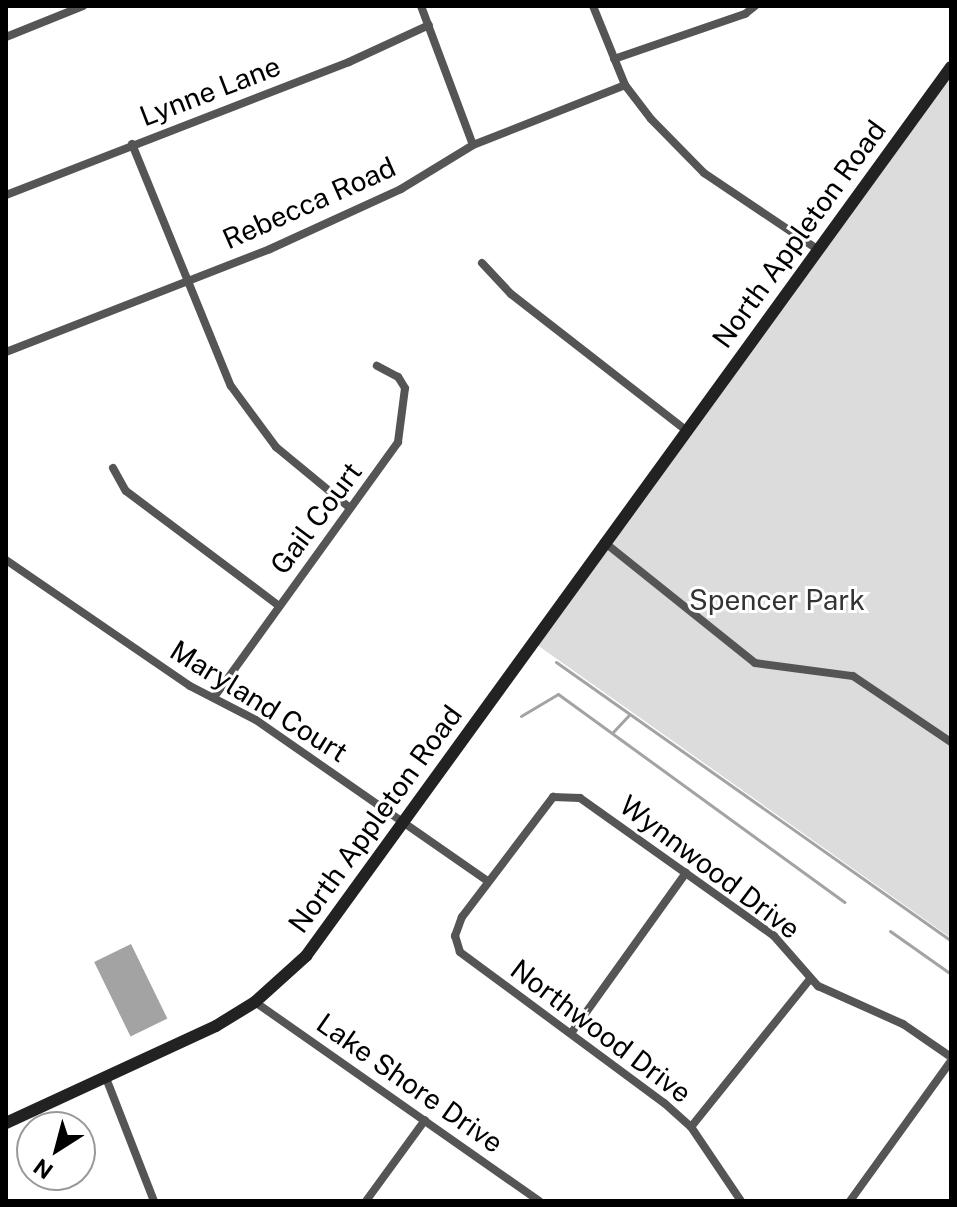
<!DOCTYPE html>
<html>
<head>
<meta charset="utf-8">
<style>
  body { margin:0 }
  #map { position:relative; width:957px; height:1207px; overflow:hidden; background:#fff; font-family:"Public Sans",sans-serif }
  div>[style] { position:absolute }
  .green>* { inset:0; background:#dcdcdc }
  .water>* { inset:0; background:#a3a3a3; transform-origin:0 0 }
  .stream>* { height:3px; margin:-1.5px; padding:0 1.5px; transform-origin:1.5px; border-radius:1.5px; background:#a3a3a3 }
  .minor>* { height:8px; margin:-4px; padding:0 4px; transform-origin:4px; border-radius:4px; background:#555 }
  .secondary>* { height:12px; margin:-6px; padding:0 6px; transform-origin:6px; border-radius:6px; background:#222 }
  span { translate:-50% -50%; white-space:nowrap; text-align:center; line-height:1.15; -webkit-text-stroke:6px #fff; paint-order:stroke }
  .street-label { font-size:28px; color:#000 }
  .park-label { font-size:28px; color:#333 }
  .frame { position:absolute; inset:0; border:8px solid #000; pointer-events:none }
  .north { position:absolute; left:16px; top:1111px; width:80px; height:80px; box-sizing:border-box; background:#fff; border:2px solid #999; border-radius:50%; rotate:216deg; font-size:22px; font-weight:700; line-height:32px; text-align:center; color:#000 }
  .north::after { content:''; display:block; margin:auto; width:28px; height:36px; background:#000; clip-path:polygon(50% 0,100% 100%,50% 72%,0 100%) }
</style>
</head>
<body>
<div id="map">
  <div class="green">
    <div style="clip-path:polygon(951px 63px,951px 938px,533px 642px)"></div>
  </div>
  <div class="water">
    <div style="left:131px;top:944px;width:83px;height:41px;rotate:64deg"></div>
  </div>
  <div class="stream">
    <div style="left:556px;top:662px;width:484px;rotate:35.2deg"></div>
    <div style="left:521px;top:716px;width:43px;rotate:-30.7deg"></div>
    <div style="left:558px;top:694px;width:354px;rotate:36deg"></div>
    <div style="left:613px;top:732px;width:23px;rotate:-47deg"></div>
    <div style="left:890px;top:931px;width:75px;rotate:35.2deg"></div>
  </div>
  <div class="minor">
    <div style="left:421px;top:6px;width:148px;rotate:69.5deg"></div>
    <div style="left:593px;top:6px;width:85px;rotate:67.9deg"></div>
    <div style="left:625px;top:85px;width:43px;rotate:52.6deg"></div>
    <div style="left:651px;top:119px;width:76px;rotate:45.5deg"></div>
    <div style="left:704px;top:173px;width:136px;rotate:33.9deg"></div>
    <div style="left:6px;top:37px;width:83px;rotate:-21.9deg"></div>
    <div style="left:614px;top:59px;width:139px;rotate:-19deg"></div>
    <div style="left:745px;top:14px;width:13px;rotate:-39deg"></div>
    <div style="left:132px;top:144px;width:261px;rotate:67.8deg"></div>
    <div style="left:231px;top:386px;width:76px;rotate:53.6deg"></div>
    <div style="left:276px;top:447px;width:96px;rotate:39.5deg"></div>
    <div style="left:6px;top:195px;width:368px;rotate:-21.2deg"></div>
    <div style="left:349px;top:62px;width:88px;rotate:-24.8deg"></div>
    <div style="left:482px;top:263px;width:42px;rotate:46.9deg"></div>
    <div style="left:511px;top:294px;width:222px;rotate:37.9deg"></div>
    <div style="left:6px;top:352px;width:283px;rotate:-21.3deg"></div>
    <div style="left:270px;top:249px;width:144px;rotate:-24.6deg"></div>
    <div style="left:401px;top:189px;width:84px;rotate:-31.4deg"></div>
    <div style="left:473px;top:145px;width:163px;rotate:-21.5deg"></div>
    <div style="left:113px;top:468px;width:26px;rotate:61deg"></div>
    <div style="left:126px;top:491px;width:190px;rotate:36.9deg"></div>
    <div style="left:604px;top:542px;width:193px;rotate:38.7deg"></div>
    <div style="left:755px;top:663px;width:99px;rotate:7.6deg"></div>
    <div style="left:853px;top:676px;width:118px;rotate:34deg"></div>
    <div style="left:6px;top:560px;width:223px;rotate:34.4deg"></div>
    <div style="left:190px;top:686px;width:74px;rotate:27.3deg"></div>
    <div style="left:256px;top:720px;width:282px;rotate:34.8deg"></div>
    <div style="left:215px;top:696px;width:313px;rotate:-54.2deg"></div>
    <div style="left:398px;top:442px;width:54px;rotate:-82.6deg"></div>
    <div style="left:405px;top:388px;width:13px;rotate:-122deg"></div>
    <div style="left:398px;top:377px;width:24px;rotate:-152deg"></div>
    <div style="left:255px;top:1002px;width:347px;rotate:35deg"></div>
    <div style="left:572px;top:1032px;width:196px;rotate:-54.4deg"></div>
    <div style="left:106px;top:1078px;width:132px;rotate:68.7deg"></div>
    <div style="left:691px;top:1127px;width:190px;rotate:-51.2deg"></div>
    <div style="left:366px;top:1201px;width:100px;rotate:-53.9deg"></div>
    <div style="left:741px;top:1201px;width:89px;rotate:-124deg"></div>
    <div style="left:691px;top:1127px;width:36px;rotate:-138deg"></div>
    <div style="left:664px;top:1103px;width:254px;rotate:-143.5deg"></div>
    <div style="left:460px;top:952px;width:17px;rotate:-107deg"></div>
    <div style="left:455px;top:936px;width:20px;rotate:-70deg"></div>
    <div style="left:462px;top:917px;width:151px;rotate:-52.8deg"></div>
    <div style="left:553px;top:797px;width:27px;rotate:2deg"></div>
    <div style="left:580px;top:798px;width:238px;rotate:35.4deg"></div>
    <div style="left:774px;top:936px;width:67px;rotate:48.7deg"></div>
    <div style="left:818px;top:986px;width:93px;rotate:24.1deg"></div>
    <div style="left:903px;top:1024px;width:58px;rotate:34.5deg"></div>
    <div style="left:850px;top:1201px;width:173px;rotate:-54.2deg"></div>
  </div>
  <div class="secondary">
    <div style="left:6px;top:1123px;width:231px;rotate:-24.8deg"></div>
    <div style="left:216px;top:1026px;width:46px;rotate:-31.6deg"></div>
    <div style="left:255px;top:1002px;width:69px;rotate:-42deg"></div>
    <div style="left:306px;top:956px;width:1098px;rotate:-54.04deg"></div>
  </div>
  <div class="street-label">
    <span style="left:210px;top:91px;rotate:-21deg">Lynne Lane</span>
    <span style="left:309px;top:203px;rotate:-24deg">Rebecca Road</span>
    <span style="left:799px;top:234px;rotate:-54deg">North Appleton Road</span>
    <span style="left:316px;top:518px;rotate:-53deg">Gail Court</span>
    <span style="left:259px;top:701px;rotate:32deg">Maryland Court</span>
    <span style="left:375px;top:819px;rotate:-54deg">North Appleton Road</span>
    <span style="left:710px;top:867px;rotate:37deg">Wynnwood Drive</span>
    <span style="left:601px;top:1031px;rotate:37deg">Northwood Drive</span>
    <span style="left:410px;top:1083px;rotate:35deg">Lake Shore Drive</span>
  </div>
  <div class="park-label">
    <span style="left:777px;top:600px">Spencer Park</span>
  </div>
  <div class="frame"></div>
  <div class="north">N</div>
</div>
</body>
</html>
